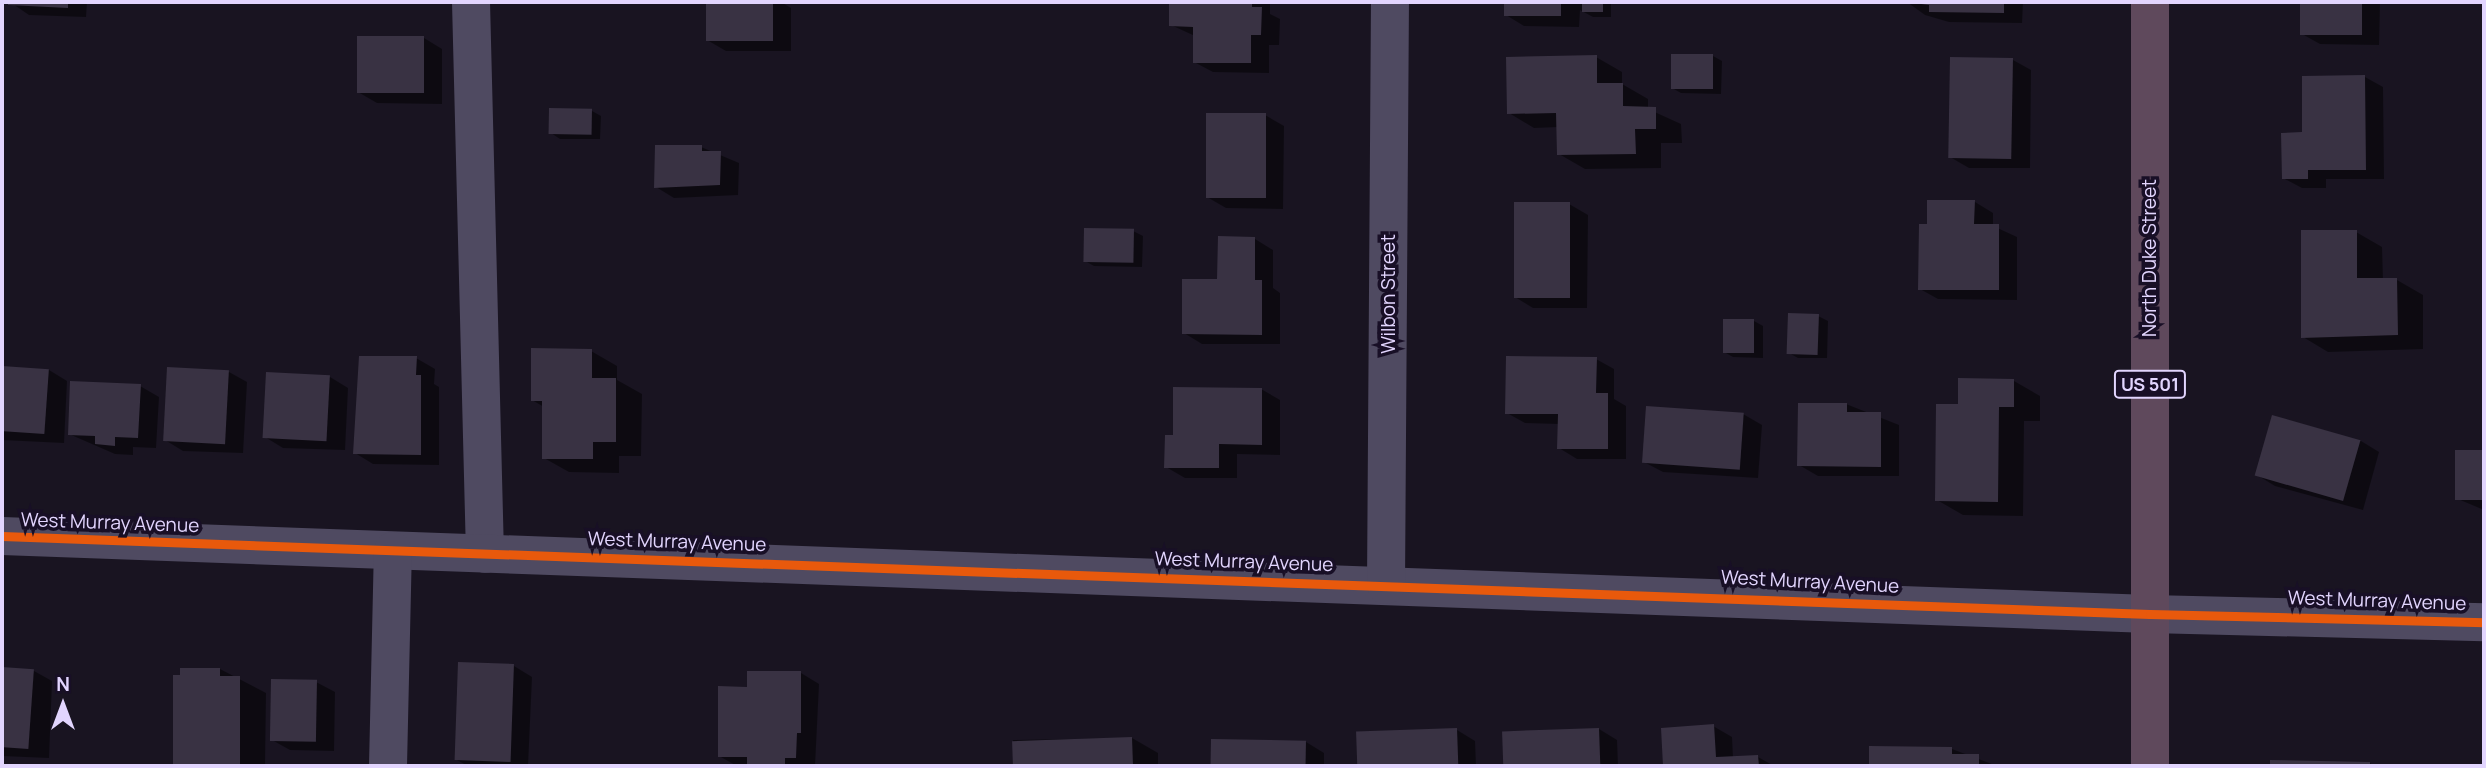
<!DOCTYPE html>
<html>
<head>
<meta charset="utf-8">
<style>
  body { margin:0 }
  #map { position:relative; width:2486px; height:768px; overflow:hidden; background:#191421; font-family:Manrope,sans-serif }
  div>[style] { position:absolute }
  .shadow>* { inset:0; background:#0007 }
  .building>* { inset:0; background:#393243; transform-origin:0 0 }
  .minor>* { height:38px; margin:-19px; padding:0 19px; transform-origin:19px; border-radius:19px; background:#4f4a61 }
  .highway>* { height:38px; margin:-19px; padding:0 19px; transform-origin:19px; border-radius:19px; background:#5f495c }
  .cycleway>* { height:9px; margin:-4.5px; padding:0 4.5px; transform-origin:4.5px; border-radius:4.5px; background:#e8590c }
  span { translate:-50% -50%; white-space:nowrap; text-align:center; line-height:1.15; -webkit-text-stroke:7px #180f26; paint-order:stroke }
  .shield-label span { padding:2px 5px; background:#180f26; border:2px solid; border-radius:5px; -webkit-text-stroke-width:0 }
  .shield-label { font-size:18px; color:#e2d5fe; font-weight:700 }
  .street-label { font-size:19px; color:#e2d5fe }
  .frame { position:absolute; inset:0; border:4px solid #e2d5fe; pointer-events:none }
  .north { position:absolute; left:28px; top:670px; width:70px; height:70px; -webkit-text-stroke:5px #180f26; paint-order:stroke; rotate:0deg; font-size:19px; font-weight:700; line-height:28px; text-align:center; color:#e2d5fe }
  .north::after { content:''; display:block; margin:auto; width:24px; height:32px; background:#e2d5fe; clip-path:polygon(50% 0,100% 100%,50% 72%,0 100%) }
</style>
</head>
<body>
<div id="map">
  <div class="shadow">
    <div style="clip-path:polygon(10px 2px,87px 2px,86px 17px,29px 15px)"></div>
    <div style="clip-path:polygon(708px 2px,781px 2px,791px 8px,791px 51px,726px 51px,707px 40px)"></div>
    <div style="clip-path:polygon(1171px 2px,1270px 2px,1270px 14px,1280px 19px,1279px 45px,1269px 45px,1269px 73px,1213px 72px,1194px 62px,1195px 36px,1171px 25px)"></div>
    <div style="clip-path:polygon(1506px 2px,1611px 2px,1611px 17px,1593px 17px,1580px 10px,1579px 27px,1524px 26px,1506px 15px)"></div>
    <div style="clip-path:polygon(1907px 2px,2023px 2px,2022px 23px,1949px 22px,1925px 15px)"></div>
    <div style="clip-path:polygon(2302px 2px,2380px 2px,2379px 45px,2320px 44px,2302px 34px)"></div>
    <div style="clip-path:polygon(359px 37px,424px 38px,442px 49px,442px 104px,377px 103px,358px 92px)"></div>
    <div style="clip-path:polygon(1713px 56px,1722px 61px,1721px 94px,1681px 93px,1672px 88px)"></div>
    <div style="clip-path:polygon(1596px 57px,1622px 72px,1622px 84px,1648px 99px,1648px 109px,1681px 124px,1682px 143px,1661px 143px,1661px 168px,1585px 169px,1559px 154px,1558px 127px,1534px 128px,1509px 113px)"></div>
    <div style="clip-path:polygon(2013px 60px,2031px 70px,2030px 168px,1969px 168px,1950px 157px)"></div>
    <div style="clip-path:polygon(2365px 77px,2383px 87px,2384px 179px,2326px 179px,2326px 188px,2302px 188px,2283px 178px,2304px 134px)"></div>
    <div style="clip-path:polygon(592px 111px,601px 116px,600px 139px,560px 139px,551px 133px)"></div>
    <div style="clip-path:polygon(1265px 115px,1284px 126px,1283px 209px,1226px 208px,1207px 197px)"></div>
    <div style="clip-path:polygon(701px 147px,739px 163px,738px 195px,674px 198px,656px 187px)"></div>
    <div style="clip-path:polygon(1975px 202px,1993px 213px,1993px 226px,2017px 237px,2017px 300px,1938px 299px,1920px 289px,1929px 225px)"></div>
    <div style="clip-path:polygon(1569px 204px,1588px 215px,1587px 308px,1533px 308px,1515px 297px)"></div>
    <div style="clip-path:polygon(1133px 231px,1143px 236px,1142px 267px,1094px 266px,1085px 261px)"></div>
    <div style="clip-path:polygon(2356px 232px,2382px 247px,2383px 280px,2397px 280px,2423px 295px,2423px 349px,2328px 352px,2303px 337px)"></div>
    <div style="clip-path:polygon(1255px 239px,1273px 250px,1273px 288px,1280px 293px,1280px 344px,1202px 344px,1184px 333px)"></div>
    <div style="clip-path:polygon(1818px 316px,1828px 321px,1827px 358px,1798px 358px,1789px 353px)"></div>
    <div style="clip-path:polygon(1754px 321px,1763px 326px,1763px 358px,1733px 357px,1724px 352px)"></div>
    <div style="clip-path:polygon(591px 351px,617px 366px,617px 380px,642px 394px,641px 456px,619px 456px,619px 473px,569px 472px,544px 458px,544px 407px,532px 400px)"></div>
    <div style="clip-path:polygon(416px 358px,435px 369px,434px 384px,439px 387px,439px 465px,373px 464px,355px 453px)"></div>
    <div style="clip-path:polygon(1596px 359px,1614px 369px,1614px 399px,1626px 406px,1626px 459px,1577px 459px,1559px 448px,1559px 424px,1525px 423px,1507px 413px)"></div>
    <div style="clip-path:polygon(2px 368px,49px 370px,67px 381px,64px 443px,2px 440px)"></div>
    <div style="clip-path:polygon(229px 372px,247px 382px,243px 453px,183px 451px,165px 440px)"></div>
    <div style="clip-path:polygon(330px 377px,348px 388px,345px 450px,283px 448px,265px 437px)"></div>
    <div style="clip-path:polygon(2014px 381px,2040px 396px,2040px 421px,2024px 421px,2023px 516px,1963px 515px,1937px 500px,1960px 406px)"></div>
    <div style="clip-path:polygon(140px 386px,159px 397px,156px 448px,133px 447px,133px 455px,115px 454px,69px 434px)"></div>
    <div style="clip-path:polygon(1261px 389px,1280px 400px,1280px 455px,1237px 454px,1237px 478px,1185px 478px,1166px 467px,1174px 437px)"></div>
    <div style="clip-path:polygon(1846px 404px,1899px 425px,1899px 476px,1818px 476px,1799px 465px)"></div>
    <div style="clip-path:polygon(1743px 414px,1762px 425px,1758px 478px,1663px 472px,1644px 462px)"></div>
    <div style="clip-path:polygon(2361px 441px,2379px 452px,2363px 510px,2275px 486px,2257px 475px)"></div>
    <div style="clip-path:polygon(2457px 452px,2484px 452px,2484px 510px,2458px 499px)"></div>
    <div style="clip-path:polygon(514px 666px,532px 677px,528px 766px,468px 766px,455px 759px)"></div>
    <div style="clip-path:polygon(2px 669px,34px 671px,52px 681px,49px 758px,2px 756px)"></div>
    <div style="clip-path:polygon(220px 669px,266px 693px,265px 766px,175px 766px,175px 677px)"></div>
    <div style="clip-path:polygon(801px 673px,819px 684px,815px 766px,737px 766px,719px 756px,748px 689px)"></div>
    <div style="clip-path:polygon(316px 682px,335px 692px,334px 751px,290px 750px,272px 740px)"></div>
    <div style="clip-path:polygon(1713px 726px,1732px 737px,1733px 758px,1758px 757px,1774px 766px,1665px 766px,1663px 729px)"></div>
    <div style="clip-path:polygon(1599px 729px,1617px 740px,1618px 766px,1505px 766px,1504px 732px)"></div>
    <div style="clip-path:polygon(1457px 730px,1475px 741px,1476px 766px,1358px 766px,1358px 732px)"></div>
    <div style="clip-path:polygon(1132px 738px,1158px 753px,1158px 766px,1014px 766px,1013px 740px)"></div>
    <div style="clip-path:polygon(1213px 741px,1306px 742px,1324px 753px,1324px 766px,1212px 766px)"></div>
    <div style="clip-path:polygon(1871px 748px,1952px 749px,1997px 766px,1871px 766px)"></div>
    <div style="clip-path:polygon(2272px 762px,2370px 763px,2374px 766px,2272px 766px)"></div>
  </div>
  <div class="building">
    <div style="clip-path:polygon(8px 2px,68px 2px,68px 8px,8px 5px)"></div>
    <div style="left:706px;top:2px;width:67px;height:39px"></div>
    <div style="clip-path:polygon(1169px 2px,1252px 2px,1252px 7px,1262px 7px,1261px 35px,1251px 35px,1251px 63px,1193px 63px,1193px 27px,1169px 26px)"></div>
    <div style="left:1504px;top:2px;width:57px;height:14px"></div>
    <div style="left:1582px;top:2px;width:21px;height:10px"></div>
    <div style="clip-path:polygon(1905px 2px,2004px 2px,2004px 13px,1929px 12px,1929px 5px)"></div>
    <div style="left:2300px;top:2px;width:62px;height:33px"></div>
    <div style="left:357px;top:36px;width:67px;height:57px"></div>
    <div style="left:1671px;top:54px;width:42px;height:35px"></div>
    <div style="clip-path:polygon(1597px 55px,1597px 83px,1623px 83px,1623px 106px,1656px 107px,1656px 129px,1635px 129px,1636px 154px,1557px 155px,1556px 113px,1507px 114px,1506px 57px)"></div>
    <div style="left:1950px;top:57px;width:63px;height:101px;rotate:1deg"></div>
    <div style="clip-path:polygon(2365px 75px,2366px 170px,2308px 170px,2308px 179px,2282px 179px,2281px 133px,2302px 132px,2302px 76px)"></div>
    <div style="left:549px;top:108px;width:43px;height:26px;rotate:1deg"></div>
    <div style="left:1206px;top:113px;width:60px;height:85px"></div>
    <div style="clip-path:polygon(655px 145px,702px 145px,702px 151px,721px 151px,720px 185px,654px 188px)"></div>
    <div style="clip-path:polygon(1927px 200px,1975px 200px,1974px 224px,1999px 224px,1999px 290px,1918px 290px,1919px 224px,1927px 224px)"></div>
    <div style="left:1514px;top:202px;width:56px;height:96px"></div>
    <div style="left:1084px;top:228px;width:50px;height:34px;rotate:1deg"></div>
    <div style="clip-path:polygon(2301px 230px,2357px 230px,2357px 278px,2397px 278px,2398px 335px,2301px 338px)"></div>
    <div style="clip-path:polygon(1218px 236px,1255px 237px,1255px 280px,1262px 280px,1262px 335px,1182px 334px,1182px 279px,1217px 279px)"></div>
    <div style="left:1788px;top:313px;width:31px;height:41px;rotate:2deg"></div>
    <div style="left:1723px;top:319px;width:31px;height:34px"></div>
    <div style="clip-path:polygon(531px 348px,592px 349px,592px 378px,616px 378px,616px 442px,593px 442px,593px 459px,542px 459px,542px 401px,531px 401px)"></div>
    <div style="clip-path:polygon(359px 356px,417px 356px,416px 375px,421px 375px,421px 455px,353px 454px)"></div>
    <div style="clip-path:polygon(1506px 356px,1597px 357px,1596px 393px,1608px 393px,1608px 449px,1557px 449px,1558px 414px,1505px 414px)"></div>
    <div style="left:2px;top:366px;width:47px;height:65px;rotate:4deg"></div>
    <div style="left:167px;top:367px;width:62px;height:74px;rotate:3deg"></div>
    <div style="left:266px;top:372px;width:64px;height:66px;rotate:3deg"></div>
    <div style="clip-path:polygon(1958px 378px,2014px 379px,2014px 407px,1999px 407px,1998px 502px,1935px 501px,1936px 404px,1958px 404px)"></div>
    <div style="clip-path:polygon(70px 381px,141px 384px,138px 438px,115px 437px,115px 446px,95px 444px,95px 436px,68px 435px)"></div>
    <div style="clip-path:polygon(1173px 387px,1262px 388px,1262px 445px,1219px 444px,1219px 468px,1164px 468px,1165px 435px,1173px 435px)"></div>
    <div style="clip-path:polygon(1798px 403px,1847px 403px,1847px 412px,1881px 412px,1881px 467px,1797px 466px)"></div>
    <div style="left:1646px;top:406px;width:98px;height:57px;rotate:4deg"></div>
    <div style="left:2272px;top:415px;width:92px;height:63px;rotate:16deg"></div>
    <div style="left:2455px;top:450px;width:29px;height:50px"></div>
    <div style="left:458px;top:662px;width:56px;height:98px;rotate:2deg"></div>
    <div style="left:2px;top:667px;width:32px;height:80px;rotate:4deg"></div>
    <div style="clip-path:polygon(180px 668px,220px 668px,220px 676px,240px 676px,240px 766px,173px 766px,173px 675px,180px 675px)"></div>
    <div style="clip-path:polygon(747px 671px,801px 671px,801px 733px,797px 733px,796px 758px,785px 758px,785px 766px,747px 766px,747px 757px,718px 757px,718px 686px,747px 687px)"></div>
    <div style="left:271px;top:679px;width:46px;height:62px;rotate:1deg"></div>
    <div style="clip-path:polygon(1714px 724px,1716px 757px,1758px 755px,1759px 766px,1663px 766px,1661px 728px)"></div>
    <div style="left:1457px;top:728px;width:38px;height:101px;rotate:88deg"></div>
    <div style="left:1599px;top:728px;width:38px;height:97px;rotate:88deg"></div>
    <div style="left:1132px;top:737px;width:29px;height:120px;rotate:88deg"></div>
    <div style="left:1211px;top:739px;width:95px;height:27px;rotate:1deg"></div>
    <div style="clip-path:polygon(1869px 746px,1952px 747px,1952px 754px,1979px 754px,1979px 766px,1869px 766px)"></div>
    <div style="clip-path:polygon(2270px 760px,2370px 762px,2370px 766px,2270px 766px)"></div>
  </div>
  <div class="minor">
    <div style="left:471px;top:2px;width:552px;rotate:88.55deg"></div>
    <div style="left:2px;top:536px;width:2149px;rotate:2.08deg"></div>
    <div style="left:2150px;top:614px;width:334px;rotate:1.4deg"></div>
    <div style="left:1386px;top:585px;width:583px;rotate:-89.61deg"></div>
    <div style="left:388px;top:766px;width:215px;rotate:-88.7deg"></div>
  </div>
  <div class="highway">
    <div style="left:2150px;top:766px;width:764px;rotate:-90deg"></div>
  </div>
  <div class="cycleway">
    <div style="left:2px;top:536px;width:2149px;rotate:2.08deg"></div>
    <div style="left:2150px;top:614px;width:334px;rotate:1.4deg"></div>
  </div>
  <div class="shield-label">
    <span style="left:2150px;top:384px">US 501</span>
  </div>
  <div class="street-label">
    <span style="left:2150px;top:258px;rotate:-90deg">North Duke Street</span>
    <span style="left:1389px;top:294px;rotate:-90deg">Wilbon Street</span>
    <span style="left:110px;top:523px;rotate:2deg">West Murray Avenue</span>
    <span style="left:677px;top:542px;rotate:2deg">West Murray Avenue</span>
    <span style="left:1244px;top:562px;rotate:2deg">West Murray Avenue</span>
    <span style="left:1810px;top:582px;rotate:3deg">West Murray Avenue</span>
    <span style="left:2377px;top:601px;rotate:2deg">West Murray Avenue</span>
  </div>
  <div class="frame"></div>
  <div class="north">N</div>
</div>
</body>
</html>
